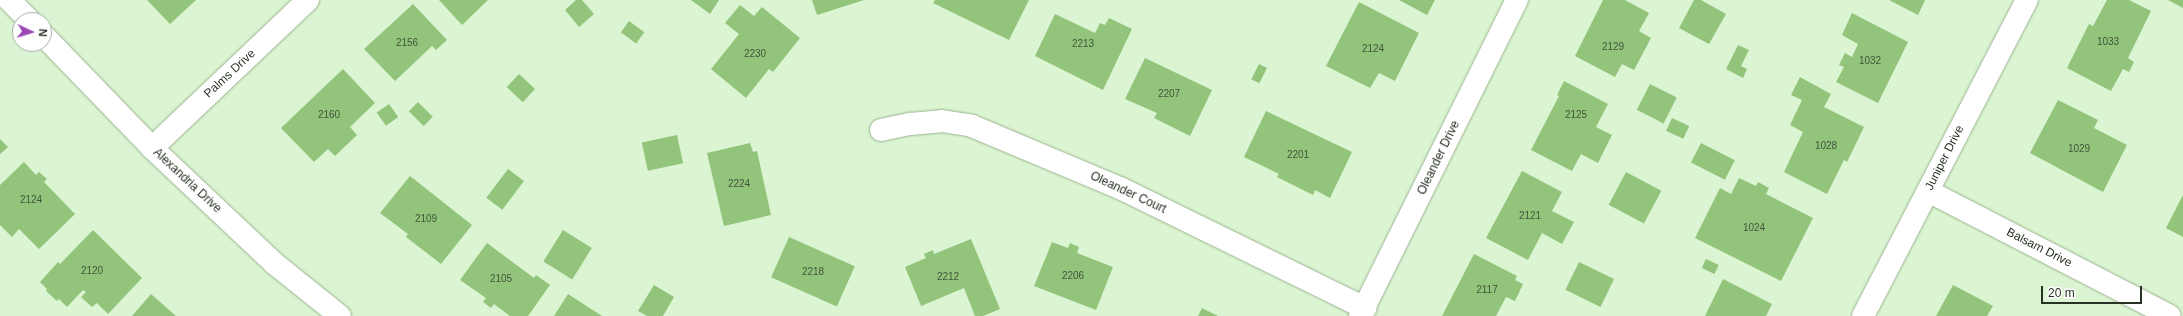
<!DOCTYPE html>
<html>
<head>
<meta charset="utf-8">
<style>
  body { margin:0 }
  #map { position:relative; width:2183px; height:316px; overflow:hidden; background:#dbf4d1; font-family:Arial,sans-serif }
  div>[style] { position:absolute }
  .building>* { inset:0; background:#92c47c; transform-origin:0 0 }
  .roads { filter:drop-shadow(0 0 1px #9bb392) drop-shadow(0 0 1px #9bb392) }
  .minor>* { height:22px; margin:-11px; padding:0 11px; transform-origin:11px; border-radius:11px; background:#fff }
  span { translate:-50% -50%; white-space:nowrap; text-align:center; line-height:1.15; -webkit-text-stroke:3px #fff; paint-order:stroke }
  .number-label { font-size:10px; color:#42563a }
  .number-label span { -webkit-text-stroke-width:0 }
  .street-label { font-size:12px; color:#283224 }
  .north { position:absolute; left:12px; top:12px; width:40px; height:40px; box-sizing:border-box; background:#fff; border:1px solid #a9ada7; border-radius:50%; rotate:94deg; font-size:11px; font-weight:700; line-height:16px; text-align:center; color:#283224 }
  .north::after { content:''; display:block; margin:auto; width:14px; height:18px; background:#9b48b7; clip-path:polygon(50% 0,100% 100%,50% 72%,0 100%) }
  .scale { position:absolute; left:2041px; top:286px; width:101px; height:18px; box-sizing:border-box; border:2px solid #283224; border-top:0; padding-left:5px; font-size:12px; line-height:14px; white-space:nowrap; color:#283224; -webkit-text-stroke:3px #fff; paint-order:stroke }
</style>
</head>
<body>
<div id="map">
  <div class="building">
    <div style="clip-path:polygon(147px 0,196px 0,170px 24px)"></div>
    <div style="clip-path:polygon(439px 0,488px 0,462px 25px)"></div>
    <div style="clip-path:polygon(576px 0,582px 0,594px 14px,579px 27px,565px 10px)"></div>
    <div style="clip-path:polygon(691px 0,719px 0,710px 14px)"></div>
    <div style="clip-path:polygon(812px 0,864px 0,817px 15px)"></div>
    <div style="clip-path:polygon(935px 0,1029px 0,1009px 40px,933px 3px)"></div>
    <div style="clip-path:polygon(1399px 0,1435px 0,1427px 15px)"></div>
    <div style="clip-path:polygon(1603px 0,1625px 0,1649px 13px,1639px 31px,1651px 38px,1634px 70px,1622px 64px,1615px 77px,1575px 56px)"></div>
    <div style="clip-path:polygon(1694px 0,1701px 0,1726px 14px,1709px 44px,1679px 28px)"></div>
    <div style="clip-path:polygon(1889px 0,1925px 0,1918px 15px)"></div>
    <div style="clip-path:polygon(2107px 0,2129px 0,2151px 11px,2128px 58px,2134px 62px,2129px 72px,2123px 69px,2111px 91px,2067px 68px,2089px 24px,2093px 26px)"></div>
    <div style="clip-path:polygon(2168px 0,2183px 0,2183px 8px)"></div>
    <div style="clip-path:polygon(1359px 2px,1419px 33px,1395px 81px,1379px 73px,1370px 88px,1326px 66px)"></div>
    <div style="clip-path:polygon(413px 4px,447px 40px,436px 50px,432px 46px,395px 81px,364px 49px)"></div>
    <div style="clip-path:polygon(740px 5px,754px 16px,762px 7px,800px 38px,773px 72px,769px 69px,746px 98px,711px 69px,739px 34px,725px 23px)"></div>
    <div style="clip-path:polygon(1852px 13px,1908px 42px,1878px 103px,1836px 82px,1844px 67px,1839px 65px,1845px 53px,1852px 57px,1858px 44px,1842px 35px)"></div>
    <div style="clip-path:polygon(1055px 14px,1095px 33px,1100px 23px,1105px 25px,1109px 18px,1132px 29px,1103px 90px,1035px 56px)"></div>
    <div style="left:629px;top:21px;width:19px;height:14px;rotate:36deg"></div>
    <div style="clip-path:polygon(1738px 45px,1749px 50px,1741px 66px,1747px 69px,1743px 78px,1726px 69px)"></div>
    <div style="clip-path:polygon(1145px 58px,1212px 90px,1190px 136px,1154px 118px,1157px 113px,1125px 99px)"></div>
    <div style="left:1259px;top:64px;width:9px;height:17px;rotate:27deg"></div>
    <div style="clip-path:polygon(343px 69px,375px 103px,350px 127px,357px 135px,335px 156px,328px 149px,314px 162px,281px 128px)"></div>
    <div style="left:519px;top:74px;width:22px;height:18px;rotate:43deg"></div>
    <div style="clip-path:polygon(1800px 77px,1831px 94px,1824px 107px,1864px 127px,1847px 162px,1844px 160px,1827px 194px,1784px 172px,1803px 132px,1790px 125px,1802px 100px,1791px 95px)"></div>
    <div style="clip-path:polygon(1564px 81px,1608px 104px,1596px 127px,1612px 135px,1598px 163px,1581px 154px,1572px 171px,1531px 150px,1559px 96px,1557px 95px)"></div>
    <div style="left:1650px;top:84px;width:30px;height:29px;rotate:27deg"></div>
    <div style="clip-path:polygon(2058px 100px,2098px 120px,2094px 128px,2127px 145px,2103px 192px,2030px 153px)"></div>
    <div style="left:418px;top:102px;width:21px;height:13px;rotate:45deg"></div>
    <div style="left:389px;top:104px;width:16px;height:15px;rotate:55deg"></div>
    <div style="clip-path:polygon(1266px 111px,1352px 152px,1330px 198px,1315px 190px,1313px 195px,1277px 177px,1279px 174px,1244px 157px)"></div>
    <div style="left:1672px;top:118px;width:19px;height:14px;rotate:25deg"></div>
    <div style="left:677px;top:135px;width:29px;height:36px;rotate:78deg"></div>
    <div style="clip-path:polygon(0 139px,8px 147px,0 154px)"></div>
    <div style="clip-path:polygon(750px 143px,753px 152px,757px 151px,771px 215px,724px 226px,707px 153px)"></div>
    <div style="left:1701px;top:143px;width:38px;height:22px;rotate:27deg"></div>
    <div style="clip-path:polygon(24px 162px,36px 175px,39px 172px,47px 179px,44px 182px,75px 214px,39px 249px,19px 229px,12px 237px,0 225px,0 185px)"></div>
    <div style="left:508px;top:169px;width:20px;height:36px;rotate:37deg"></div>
    <div style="clip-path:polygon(1522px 171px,1562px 192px,1552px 211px,1574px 222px,1562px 244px,1542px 233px,1528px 260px,1486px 238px)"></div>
    <div style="left:1626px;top:172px;width:40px;height:37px;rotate:28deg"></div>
    <div style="clip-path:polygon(410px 176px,472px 225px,441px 264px,406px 237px,408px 234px,380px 213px)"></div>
    <div style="clip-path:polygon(1739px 178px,1756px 186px,1758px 182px,1769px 188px,1766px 194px,1813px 218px,1781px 281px,1695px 238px,1720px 188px,1731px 194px)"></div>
    <div style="clip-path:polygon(2183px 195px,2183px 237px,2166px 228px)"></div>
    <div style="clip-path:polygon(93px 230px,142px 278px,108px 314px,97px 303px,92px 307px,81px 297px,86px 292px,83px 290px,67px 307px,59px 299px,57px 301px,46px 291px,47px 289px,40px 282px,58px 262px,60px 264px)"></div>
    <div style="left:563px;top:230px;width:34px;height:37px;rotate:32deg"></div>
    <div style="left:789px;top:237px;width:72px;height:44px;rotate:24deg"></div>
    <div style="clip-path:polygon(971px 239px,1000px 309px,983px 316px,975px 316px,964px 288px,921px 306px,905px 267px,926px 258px,924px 254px,933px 250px,934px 254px)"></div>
    <div style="clip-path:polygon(1052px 242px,1068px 248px,1070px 243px,1079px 247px,1077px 253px,1113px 267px,1096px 310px,1034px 286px)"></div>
    <div style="clip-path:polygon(487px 243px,534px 278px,536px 275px,550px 285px,528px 316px,510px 316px,494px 304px,491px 308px,483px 302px,486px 298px,460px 280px)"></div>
    <div style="clip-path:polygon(1474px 254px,1517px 276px,1515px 280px,1523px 284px,1515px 301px,1506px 297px,1496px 316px,1442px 316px)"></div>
    <div style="left:1706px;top:259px;width:14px;height:10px;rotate:25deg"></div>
    <div style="left:1579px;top:262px;width:39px;height:31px;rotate:26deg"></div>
    <div style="clip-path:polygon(1723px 279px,1772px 304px,1766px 316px,1705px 316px)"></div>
    <div style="clip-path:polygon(654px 285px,674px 297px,663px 316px,647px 316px,638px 311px)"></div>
    <div style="clip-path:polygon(1953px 285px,1993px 306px,1987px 316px,1936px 316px)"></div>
    <div style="clip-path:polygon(151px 294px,176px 316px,132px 316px)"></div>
    <div style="clip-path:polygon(568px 294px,602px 316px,554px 316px)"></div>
    <div style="clip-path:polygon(1202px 308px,1218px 316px,1198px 316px)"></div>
  </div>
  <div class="roads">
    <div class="minor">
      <div style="left:9px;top:0;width:28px;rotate:45deg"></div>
      <div style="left:44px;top:36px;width:156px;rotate:46deg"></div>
      <div style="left:152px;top:148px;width:169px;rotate:43.3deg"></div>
      <div style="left:275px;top:264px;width:83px;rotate:38.7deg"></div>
      <div style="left:881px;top:130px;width:30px;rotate:-12deg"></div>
      <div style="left:910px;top:124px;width:32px;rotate:-5deg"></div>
      <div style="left:942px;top:121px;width:30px;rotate:9deg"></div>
      <div style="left:972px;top:126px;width:163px;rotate:22.8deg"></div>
      <div style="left:1122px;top:189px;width:271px;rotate:26.1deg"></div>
      <div style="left:152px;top:148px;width:215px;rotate:-43.5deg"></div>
      <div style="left:1928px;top:191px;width:272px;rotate:27.3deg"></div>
      <div style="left:1360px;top:316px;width:353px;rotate:-63.6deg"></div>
      <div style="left:1863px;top:316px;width:356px;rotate:-62.6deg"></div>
    </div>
  </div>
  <div class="number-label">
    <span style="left:2108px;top:42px">1033</span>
    <span style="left:407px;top:43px">2156</span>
    <span style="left:1083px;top:44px">2213</span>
    <span style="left:1613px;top:47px">2129</span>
    <span style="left:1373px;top:49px">2124</span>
    <span style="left:755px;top:54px">2230</span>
    <span style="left:1870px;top:61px">1032</span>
    <span style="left:1169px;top:94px">2207</span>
    <span style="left:329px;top:115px">2160</span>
    <span style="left:1576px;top:115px">2125</span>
    <span style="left:1826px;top:146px">1028</span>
    <span style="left:2079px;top:149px">1029</span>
    <span style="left:1298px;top:155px">2201</span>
    <span style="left:739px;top:184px">2224</span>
    <span style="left:31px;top:200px">2124</span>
    <span style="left:1530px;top:216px">2121</span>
    <span style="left:426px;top:219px">2109</span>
    <span style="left:1754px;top:228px">1024</span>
    <span style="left:92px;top:271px">2120</span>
    <span style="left:813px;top:272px">2218</span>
    <span style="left:1073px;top:276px">2206</span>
    <span style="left:948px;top:277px">2212</span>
    <span style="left:501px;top:279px">2105</span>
    <span style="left:1487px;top:290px">2117</span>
  </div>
  <div class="street-label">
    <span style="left:230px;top:74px;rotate:-43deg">Palms Drive</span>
    <span style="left:1439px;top:158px;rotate:-64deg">Oleander Drive</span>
    <span style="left:1945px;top:158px;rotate:-63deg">Juniper Drive</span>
    <span style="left:187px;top:181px;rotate:43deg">Alexandria Drive</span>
    <span style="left:1128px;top:193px;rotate:25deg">Oleander Court</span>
    <span style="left:2039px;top:248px;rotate:27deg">Balsam Drive</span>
  </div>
  <div class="north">N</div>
  <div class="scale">20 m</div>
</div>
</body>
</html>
